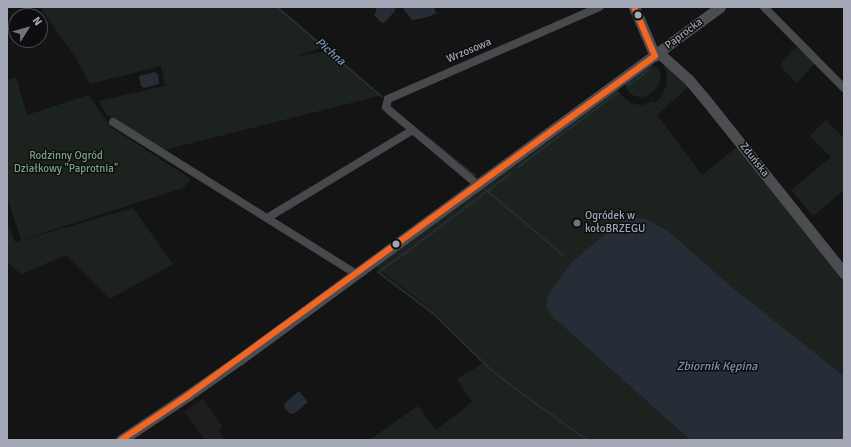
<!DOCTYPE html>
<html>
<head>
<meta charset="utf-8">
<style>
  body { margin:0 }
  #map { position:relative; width:851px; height:447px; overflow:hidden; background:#141414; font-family:Signika,sans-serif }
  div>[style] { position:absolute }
  .built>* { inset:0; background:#1e1e20 }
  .green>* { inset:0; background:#1c231e }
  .water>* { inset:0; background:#272d36 }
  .stream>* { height:2px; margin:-1px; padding:0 1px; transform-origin:1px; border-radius:1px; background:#272d36 }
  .street>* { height:8px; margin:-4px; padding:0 4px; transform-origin:4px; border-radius:4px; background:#48494d }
  .secondary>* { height:11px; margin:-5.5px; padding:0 5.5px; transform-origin:5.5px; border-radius:5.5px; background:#4c4d51 }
  .bus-1>* { height:6px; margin:-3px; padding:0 3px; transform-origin:3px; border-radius:3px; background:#f26522 }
  .dots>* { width:11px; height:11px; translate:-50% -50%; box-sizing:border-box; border:2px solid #0e0e10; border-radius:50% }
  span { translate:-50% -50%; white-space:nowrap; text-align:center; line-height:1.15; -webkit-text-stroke:3px #0e0e10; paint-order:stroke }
  .street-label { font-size:11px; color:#a4a8b6 }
  .park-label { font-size:11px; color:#7aa281 }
  .poi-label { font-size:11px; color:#a4a8b6 }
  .left { translate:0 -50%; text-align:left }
  .water-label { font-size:12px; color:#7992b3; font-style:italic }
  .frame { position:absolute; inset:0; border:8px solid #a4a8b6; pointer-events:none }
  .north { position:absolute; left:8px; top:8px; width:40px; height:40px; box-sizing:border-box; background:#0e0e10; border:1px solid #4a4c52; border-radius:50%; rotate:53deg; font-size:11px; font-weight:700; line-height:16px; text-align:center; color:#a4a8b6 }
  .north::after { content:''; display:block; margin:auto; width:14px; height:18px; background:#72747d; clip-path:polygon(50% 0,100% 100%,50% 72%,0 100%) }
</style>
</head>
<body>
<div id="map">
  <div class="built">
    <div style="clip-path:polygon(203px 399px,223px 427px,219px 431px,226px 440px,205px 440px,184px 412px)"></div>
  </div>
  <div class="green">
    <div style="clip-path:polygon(40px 7px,277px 7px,325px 47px,294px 57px,327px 51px,379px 96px,164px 150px,106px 114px,99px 101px,165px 86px,161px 66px,90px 84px,75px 57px)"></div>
    <div style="clip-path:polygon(800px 48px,815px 63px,797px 83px,781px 67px,782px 62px,794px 49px)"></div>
    <div style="clip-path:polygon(650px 64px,658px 68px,661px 76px,659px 86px,647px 96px,642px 98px,630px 94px,625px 85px,626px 82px)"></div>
    <div style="clip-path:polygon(666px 65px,669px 66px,688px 87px,657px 115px,702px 175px,737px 147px,844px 279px,844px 376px,733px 288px,668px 231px,555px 285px,548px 295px,553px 317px,690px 440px,369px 440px,418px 406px,436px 430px,472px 402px,457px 379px,484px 363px,438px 315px,376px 267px,617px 89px,623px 97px,632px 104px,643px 105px,653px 101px,655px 103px,663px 95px,662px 93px,667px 85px,667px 73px,664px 66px)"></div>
    <div style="clip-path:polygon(16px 77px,27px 115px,88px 95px,111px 127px,191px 179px,183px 188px,21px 240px,7px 196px,7px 80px)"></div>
    <div style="clip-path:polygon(826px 120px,844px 138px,844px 190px,813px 216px,791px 190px,831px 157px,810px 136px)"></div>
    <div style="clip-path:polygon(133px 208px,173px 264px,110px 299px,66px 255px,21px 274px,7px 262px,7px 222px,15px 242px)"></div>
  </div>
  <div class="water">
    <div style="clip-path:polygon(395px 7px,395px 11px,385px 22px,382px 23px,374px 15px,376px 12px,376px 8px)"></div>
    <div style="clip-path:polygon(402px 7px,434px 7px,436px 13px,428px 17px,412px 20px)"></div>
    <div style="clip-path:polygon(155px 72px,158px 75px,159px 84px,144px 88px,141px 86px,139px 76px)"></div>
    <div style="clip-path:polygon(633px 218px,645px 219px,668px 231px,733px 288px,844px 376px,844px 440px,690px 440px,553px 317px,546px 306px,548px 295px,571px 263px,621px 221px)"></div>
    <div style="clip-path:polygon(299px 391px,308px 402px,295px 413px,291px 414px,284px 408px,285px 403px)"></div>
  </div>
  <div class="stream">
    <div style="left:277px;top:7px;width:138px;rotate:40.6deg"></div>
    <div style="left:627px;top:86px;width:27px;rotate:-36deg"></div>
    <div style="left:428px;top:138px;width:60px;rotate:39deg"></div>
    <div style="left:518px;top:167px;width:124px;rotate:-36.8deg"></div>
    <div style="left:510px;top:174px;width:128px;rotate:143deg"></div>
    <div style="left:408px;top:251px;width:37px;rotate:145deg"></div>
    <div style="left:378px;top:272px;width:70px;rotate:36.9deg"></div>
    <div style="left:434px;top:314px;width:77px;rotate:44.5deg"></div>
    <div style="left:489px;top:368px;width:36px;rotate:38deg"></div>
    <div style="left:517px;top:390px;width:86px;rotate:35.5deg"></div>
    <div style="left:485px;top:189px;width:102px;rotate:40.2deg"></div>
  </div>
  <div class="street">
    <div style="left:764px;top:7px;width:114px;rotate:45.4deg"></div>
    <div style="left:113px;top:122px;width:287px;rotate:32deg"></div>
    <div style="left:478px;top:185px;width:116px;rotate:-139.9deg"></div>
    <div style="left:389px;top:110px;width:4px;rotate:-135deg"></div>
    <div style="left:386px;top:107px;width:8px;rotate:-76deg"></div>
    <div style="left:388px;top:99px;width:231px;rotate:-23.5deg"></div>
    <div style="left:267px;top:218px;width:170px;rotate:-31.1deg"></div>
  </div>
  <div class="secondary">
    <div style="left:634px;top:7px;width:53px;rotate:66.8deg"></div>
    <div style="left:659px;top:53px;width:40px;rotate:42deg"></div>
    <div style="left:689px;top:80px;width:25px;rotate:50deg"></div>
    <div style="left:705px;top:99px;width:223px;rotate:51.4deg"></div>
    <div style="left:121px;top:440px;width:79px;rotate:-33.7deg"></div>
    <div style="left:187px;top:396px;width:65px;rotate:-34.9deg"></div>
    <div style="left:240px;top:359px;width:595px;rotate:-36.25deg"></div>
  </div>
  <div class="bus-1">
    <div style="left:634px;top:7px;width:53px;rotate:66.8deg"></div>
    <div style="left:121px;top:440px;width:79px;rotate:-33.7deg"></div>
    <div style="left:187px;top:396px;width:578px;rotate:-36deg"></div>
  </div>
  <div class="dots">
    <div style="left:638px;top:15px;background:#a4a8b6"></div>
    <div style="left:577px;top:223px;background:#72747d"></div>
    <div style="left:396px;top:244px;background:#a4a8b6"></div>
  </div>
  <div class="street-label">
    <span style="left:684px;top:34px;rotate:-37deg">Paprocka</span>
    <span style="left:469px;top:51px;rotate:-23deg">Wrzosowa</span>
    <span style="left:754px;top:160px;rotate:52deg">Zduńska</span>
  </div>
  <div class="park-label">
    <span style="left:66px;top:163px">Rodzinny Ogród<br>Działkowy "Paprotnia"</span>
  </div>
  <div class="poi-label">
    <span class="left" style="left:585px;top:223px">Ogródek w<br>kołoBRZEGU</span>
  </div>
  <div class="water-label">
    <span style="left:330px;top:52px;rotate:41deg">Pichna</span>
    <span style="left:717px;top:367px">Zbiornik Kępina</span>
  </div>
  <div class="frame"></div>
  <div class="north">N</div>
</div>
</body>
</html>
